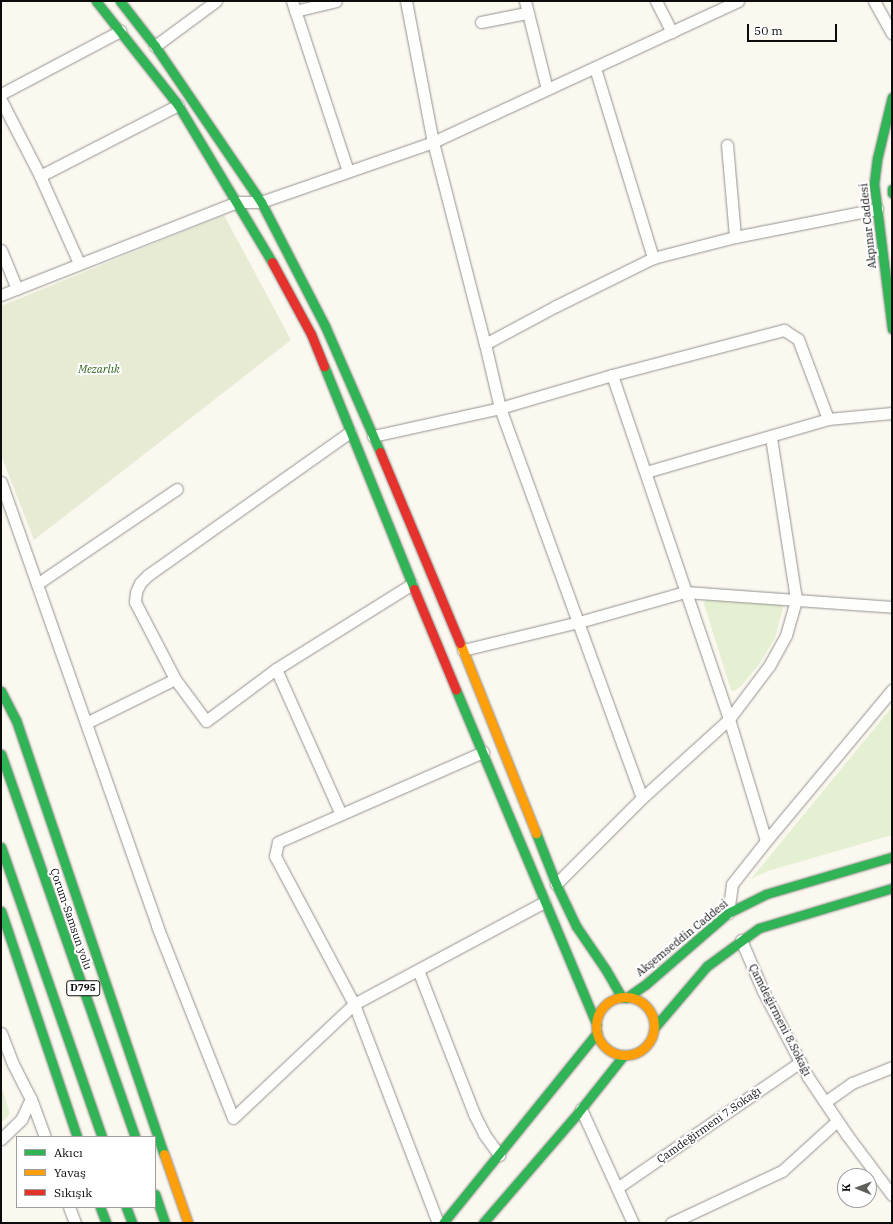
<!DOCTYPE html>
<html>
<head>
<meta charset="utf-8">
<style>
  body { margin:0 }
  #map { position:relative; width:893px; height:1224px; overflow:hidden; background:#fbf8f0; font-family:"IBM Plex Serif",serif }
  div>[style] { position:absolute }
  .green>* { inset:0; background:#e5efd1 }
  .cemetery>* { inset:0; background:#e7ebd4 }
  .roads { filter:drop-shadow(0 0 1px #94928f) drop-shadow(0 0 1px #94928f) }
  .street>* { height:11px; margin:-5.5px; padding:0 5.5px; transform-origin:5.5px; border-radius:5.5px; background:#fefefd }
  .fast>* { height:9px; margin:-4.5px; padding:0 4.5px; transform-origin:4.5px; border-radius:4.5px; background:#30b455 }
  .slow>* { height:9px; margin:-4.5px; padding:0 4.5px; transform-origin:4.5px; border-radius:4.5px; background:#ff9f0a }
  .slow>.ring { margin:-4.5px; padding:0; box-sizing:content-box; background:none; border:9px solid #ff9f0a; border-radius:50% }
  .jam>* { height:9px; margin:-4.5px; padding:0 4.5px; transform-origin:4.5px; border-radius:4.5px; background:#e5322d }
  span { translate:-50% -50%; white-space:nowrap; text-align:center; line-height:1.15; -webkit-text-stroke:4px #fff; paint-order:stroke }
  .shield-label span { padding:1px 3px; background:#fff; border:1px solid; border-radius:3px; -webkit-text-stroke-width:0 }
  .shield-label { font-size:10px; color:#0c0c0c; font-weight:700 }
  .street-label { font-size:11px; color:#0c0c0c }
  .park-label { font-size:11px; color:#2f631e; font-style:italic }
  .frame { position:absolute; inset:0; border:2px solid #0c0c0c; pointer-events:none }
  .legend { position:absolute; left:16px; top:1136px; width:140px; height:72px; box-sizing:border-box; background:#fff; border:1px solid #9e9e9e; margin:0; padding:5px 7px; list-style:none; font-size:12px; color:#0c0c0c }
  .legend li { display:flex; align-items:center; gap:8px; height:20px }
  .legend b { width:20px; border:1px solid #9e9e9e }
  .north { position:absolute; left:837px; top:1168px; width:40px; height:40px; box-sizing:border-box; background:#fff; border:1px solid #9e9e9e; border-radius:50%; rotate:271deg; font-size:11px; font-weight:700; line-height:16px; text-align:center; color:#0c0c0c }
  .north::after { content:''; display:block; margin:auto; width:14px; height:18px; background:#605f5c; clip-path:polygon(50% 0,100% 100%,50% 72%,0 100%) }
  .scale { position:absolute; left:747px; top:24px; width:90px; height:18px; box-sizing:border-box; border:2px solid #0c0c0c; border-top:0; padding-left:5px; font-size:12px; line-height:14px; white-space:nowrap; color:#0c0c0c; -webkit-text-stroke:3px #fff; paint-order:stroke }
</style>
</head>
<body>
<div id="map">
  <div class="green">
    <div style="clip-path:polygon(707px 599px,767px 601px,783px 604px,783px 608px,775px 638px,758px 666px,741px 686px,734px 691px,731px 690px,705px 607px,704px 603px)"></div>
    <div style="clip-path:polygon(892px 707px,892px 835px,768px 871px,751px 879px)"></div>
    <div style="clip-path:polygon(1px 1085px,10px 1114px,1px 1123px)"></div>
  </div>
  <div class="cemetery">
    <div style="clip-path:polygon(224px 215px,291px 340px,34px 540px,1px 455px,1px 306px)"></div>
  </div>
  <div class="roads">
    <div class="street">
      <div style="left:292px;top:1px;width:179px;rotate:71.8deg"></div>
      <div style="left:406px;top:1px;width:144px;rotate:79.2deg"></div>
      <div style="left:433px;top:142px;width:209px;rotate:75.6deg"></div>
      <div style="left:485px;top:344px;width:66px;rotate:76.8deg"></div>
      <div style="left:500px;top:408px;width:415px;rotate:70deg"></div>
      <div style="left:525px;top:1px;width:91px;rotate:76deg"></div>
      <div style="left:656px;top:1px;width:35px;rotate:63deg"></div>
      <div style="left:874px;top:1px;width:37px;rotate:61deg"></div>
      <div style="left:295px;top:11px;width:42px;rotate:-13.7deg"></div>
      <div style="left:481px;top:22px;width:46px;rotate:-11.3deg"></div>
      <div style="left:155px;top:46px;width:76px;rotate:-36.4deg"></div>
      <div style="left:595px;top:68px;width:199px;rotate:73deg"></div>
      <div style="left:1px;top:94px;width:135px;rotate:-27.9deg"></div>
      <div style="left:1px;top:100px;width:85px;rotate:62.8deg"></div>
      <div style="left:40px;top:176px;width:95px;rotate:65.9deg"></div>
      <div style="left:727px;top:145px;width:92px;rotate:85deg"></div>
      <div style="left:40px;top:176px;width:155px;rotate:-27.2deg"></div>
      <div style="left:1px;top:250px;width:42px;rotate:67.7deg"></div>
      <div style="left:1px;top:295px;width:254px;rotate:-21.5deg"></div>
      <div style="left:237px;top:202px;width:24px"></div>
      <div style="left:261px;top:202px;width:182px;rotate:-19.2deg"></div>
      <div style="left:433px;top:142px;width:336px;rotate:-24.8deg"></div>
      <div style="left:485px;top:344px;width:81px;rotate:-28.2deg"></div>
      <div style="left:556px;top:306px;width:108px;rotate:-26.3deg"></div>
      <div style="left:653px;top:258px;width:85px;rotate:-14.4deg"></div>
      <div style="left:735px;top:237px;width:145px;rotate:-11.2deg"></div>
      <div style="left:612px;top:375px;width:363px;rotate:71.2deg"></div>
      <div style="left:729px;top:719px;width:127px;rotate:73.1deg"></div>
      <div style="left:350px;top:432px;width:247px;rotate:144.7deg"></div>
      <div style="left:148px;top:575px;width:11px;rotate:135deg"></div>
      <div style="left:140px;top:583px;width:10px;rotate:114deg"></div>
      <div style="left:136px;top:592px;width:10px;rotate:96deg"></div>
      <div style="left:135px;top:602px;width:87px;rotate:62.5deg"></div>
      <div style="left:175px;top:679px;width:52px;rotate:53.6deg"></div>
      <div style="left:206px;top:721px;width:87px;rotate:-36.6deg"></div>
      <div style="left:276px;top:669px;width:160px;rotate:-32deg"></div>
      <div style="left:373px;top:436px;width:130px;rotate:-12.4deg"></div>
      <div style="left:500px;top:408px;width:117px;rotate:-16.4deg"></div>
      <div style="left:612px;top:375px;width:178px;rotate:-14.7deg"></div>
      <div style="left:784px;top:330px;width:17px;rotate:33deg"></div>
      <div style="left:798px;top:339px;width:85px;rotate:69.4deg"></div>
      <div style="left:646px;top:472px;width:190px;rotate:-16.2deg"></div>
      <div style="left:828px;top:419px;width:64px;rotate:-5.4deg"></div>
      <div style="left:1px;top:482px;width:471px;rotate:70.6deg"></div>
      <div style="left:157px;top:926px;width:206px;rotate:68.4deg"></div>
      <div style="left:233px;top:1118px;width:166px;rotate:-43.3deg"></div>
      <div style="left:354px;top:1004px;width:216px;rotate:-28.2deg"></div>
      <div style="left:37px;top:584px;width:169px;rotate:-34.2deg"></div>
      <div style="left:463px;top:650px;width:119px;rotate:-13.6deg"></div>
      <div style="left:579px;top:622px;width:110px;rotate:-15.8deg"></div>
      <div style="left:685px;top:592px;width:208px;rotate:4.1deg"></div>
      <div style="left:276px;top:669px;width:159px;rotate:65.9deg"></div>
      <div style="left:86px;top:723px;width:99px;rotate:-26.3deg"></div>
      <div style="left:556px;top:884px;width:122px;rotate:-45deg"></div>
      <div style="left:642px;top:798px;width:118px;rotate:-42.2deg"></div>
      <div style="left:729px;top:719px;width:66px;rotate:-53deg"></div>
      <div style="left:769px;top:666px;width:35px;rotate:-61deg"></div>
      <div style="left:786px;top:635px;width:37px;rotate:-74deg"></div>
      <div style="left:796px;top:599px;width:164px;rotate:-98.8deg"></div>
      <div style="left:728px;top:913px;width:29px;rotate:-82deg"></div>
      <div style="left:732px;top:884px;width:55px;rotate:-51.7deg"></div>
      <div style="left:766px;top:841px;width:197px;rotate:-50.2deg"></div>
      <div style="left:741px;top:940px;width:56px;rotate:66.7deg"></div>
      <div style="left:763px;top:991px;width:97px;rotate:62.4deg"></div>
      <div style="left:808px;top:1077px;width:70px;rotate:56.1deg"></div>
      <div style="left:847px;top:1135px;width:75px;rotate:53.1deg"></div>
      <div style="left:418px;top:970px;width:155px;rotate:68.7deg"></div>
      <div style="left:474px;top:1114px;width:22px;rotate:63deg"></div>
      <div style="left:484px;top:1134px;width:26px;rotate:54deg"></div>
      <div style="left:1px;top:1033px;width:33px;rotate:69deg"></div>
      <div style="left:13px;top:1064px;width:39px;rotate:63deg"></div>
      <div style="left:31px;top:1099px;width:40px;rotate:69.8deg"></div>
      <div style="left:825px;top:1102px;width:33px;rotate:-35deg"></div>
      <div style="left:852px;top:1083px;width:43px;rotate:-21.8deg"></div>
      <div style="left:581px;top:1109px;width:125px;rotate:65.5deg"></div>
      <div style="left:1px;top:1139px;width:28px;rotate:-44deg"></div>
      <div style="left:21px;top:1120px;width:23px;rotate:-65deg"></div>
      <div style="left:617px;top:1188px;width:222px;rotate:-34.5deg"></div>
      <div style="left:69px;top:1207px;width:17px;rotate:69deg"></div>
      <div style="left:438px;top:1223px;width:235px;rotate:-111deg"></div>
      <div style="left:354px;top:1004px;width:168px;rotate:-118.1deg"></div>
      <div style="left:275px;top:856px;width:14px;rotate:-78deg"></div>
      <div style="left:278px;top:842px;width:224px;rotate:-23.7deg"></div>
      <div style="left:671px;top:1223px;width:123px;rotate:-25.1deg"></div>
      <div style="left:782px;top:1171px;width:74px;rotate:-42.3deg"></div>
    </div>
    <div class="fast">
      <div style="left:96px;top:1px;width:132px;rotate:51.7deg"></div>
      <div style="left:178px;top:105px;width:183px;rotate:59.1deg"></div>
      <div style="left:120px;top:1px;width:57px;rotate:52.1deg"></div>
      <div style="left:155px;top:46px;width:189px;rotate:55.8deg"></div>
      <div style="left:261px;top:202px;width:140px;rotate:62.7deg"></div>
      <div style="left:325px;top:326px;width:137px;rotate:66.4deg"></div>
      <div style="left:892px;top:97px;width:64px;rotate:103.6deg"></div>
      <div style="left:877px;top:159px;width:25px;rotate:97deg"></div>
      <div style="left:874px;top:184px;width:146px;rotate:82.9deg"></div>
      <div style="left:892px;top:189px;width:4px;rotate:90deg"></div>
      <div style="left:324px;top:366px;width:240px;rotate:68deg"></div>
      <div style="left:456px;top:690px;width:363px;rotate:67.2deg"></div>
      <div style="left:1px;top:691px;width:33px;rotate:63deg"></div>
      <div style="left:16px;top:720px;width:459px;rotate:71.2deg"></div>
      <div style="left:1px;top:754px;width:406px;rotate:70.7deg"></div>
      <div style="left:536px;top:833px;width:55px;rotate:68.6deg"></div>
      <div style="left:556px;top:884px;width:47px;rotate:64.5deg"></div>
      <div style="left:576px;top:926px;width:53px;rotate:55.7deg"></div>
      <div style="left:606px;top:970px;width:32px;rotate:60deg"></div>
      <div style="left:1px;top:847px;width:307px;rotate:70.8deg"></div>
      <div style="left:1px;top:911px;width:238px;rotate:71.4deg"></div>
      <div style="left:626px;top:998px;width:24px;rotate:-35deg"></div>
      <div style="left:646px;top:984px;width:108px;rotate:-40.9deg"></div>
      <div style="left:728px;top:913px;width:42px;rotate:-26.6deg"></div>
      <div style="left:766px;top:894px;width:131px;rotate:-16.4deg"></div>
      <div style="left:654px;top:1028px;width:82px;rotate:-49.5deg"></div>
      <div style="left:707px;top:966px;width:64px;rotate:-36.2deg"></div>
      <div style="left:759px;top:928px;width:139px;rotate:-16.7deg"></div>
      <div style="left:155px;top:1194px;width:31px;rotate:71deg"></div>
      <div style="left:100px;top:1207px;width:17px;rotate:69deg"></div>
      <div style="left:126px;top:1207px;width:17px;rotate:69deg"></div>
      <div style="left:443px;top:1223px;width:245px;rotate:-51deg"></div>
      <div style="left:483px;top:1223px;width:144px;rotate:-49.2deg"></div>
      <div style="left:577px;top:1114px;width:75px;rotate:-51.5deg"></div>
    </div>
    <div class="slow">
      <div style="left:460px;top:643px;width:205px;rotate:68.2deg"></div>
      <div class="ring" style="left:596px;top:997px;width:49px;height:49px"></div>
      <div style="left:164px;top:1154px;width:73px;rotate:70.8deg"></div>
    </div>
    <div class="jam">
      <div style="left:272px;top:262px;width:82px;rotate:61.6deg"></div>
      <div style="left:311px;top:334px;width:35px;rotate:68deg"></div>
      <div style="left:380px;top:452px;width:207px;rotate:67.3deg"></div>
      <div style="left:414px;top:589px;width:109px;rotate:67.4deg"></div>
    </div>
  </div>
  <div class="shield-label">
    <span style="left:83px;top:988px">D795</span>
  </div>
  <div class="street-label">
    <span style="left:868px;top:226px;rotate:-96deg">Akpınar Caddesi</span>
    <span style="left:71px;top:919px;rotate:71deg">Çorum-Samsun yolu</span>
    <span style="left:682px;top:938px;rotate:-39deg">Akşemseddin Caddesi</span>
    <span style="left:780px;top:1020px;rotate:63deg">Çamdeğirmeni 8.Sokağı</span>
    <span style="left:709px;top:1125px;rotate:-35deg">Çamdeğirmeni 7.Sokağı</span>
  </div>
  <div class="park-label">
    <span style="left:99px;top:369px">Mezarlık</span>
  </div>
  <div class="frame"></div>
  <ul class="legend">
  <li><b style="height:5px;background:#30b455"></b>Akıcı</li>
  <li><b style="height:5px;background:#ff9f0a"></b>Yavaş</li>
  <li><b style="height:5px;background:#e5322d"></b>Sıkışık</li>
  </ul>
  <div class="north">K</div>
  <div class="scale">50 m</div>
</div>
</body>
</html>
